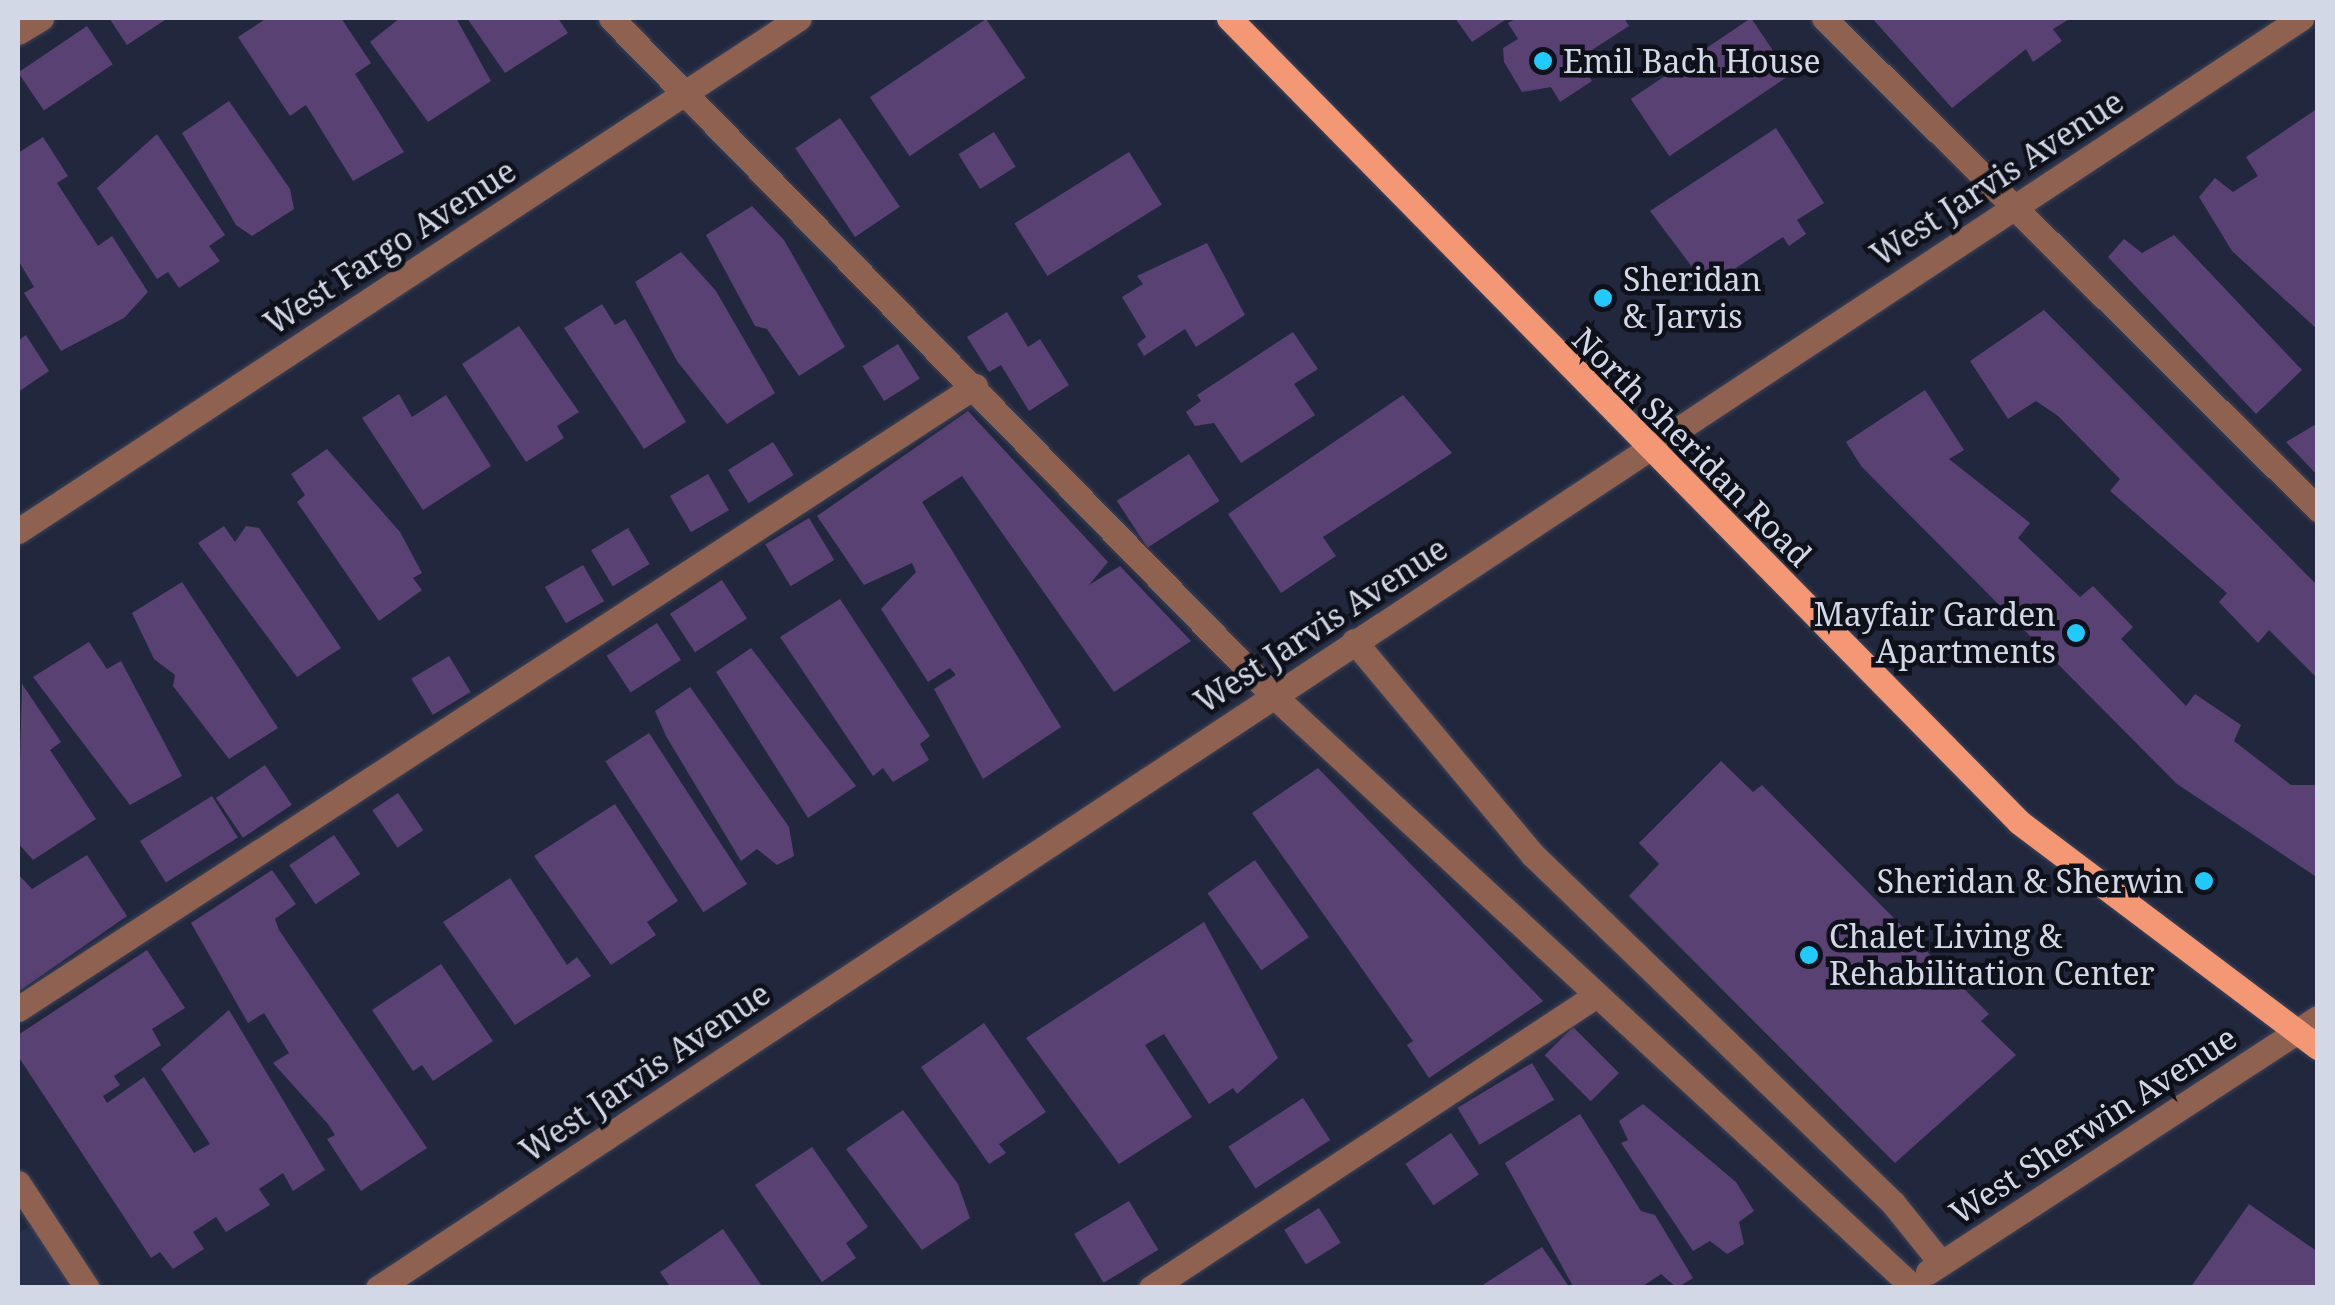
<!DOCTYPE html>
<html>
<head>
<meta charset="utf-8">
<style>
  body { margin:0 }
  #map { position:relative; width:2335px; height:1305px; overflow:hidden; background:#21273d; font-family:"Noto Serif",serif }
  div>[style] { position:absolute }
  .built>* { inset:0; background:#282f4b }
  .building>* { inset:0; background:#594273; transform-origin:0 0 }
  .roads { filter:drop-shadow(0 0 2px #3d4358) drop-shadow(0 0 2px #3d4358) }
  .minor>* { height:25px; margin:-12.5px; padding:0 12.5px; transform-origin:12.5px; border-radius:12.5px; background:#8e6150 }
  .major>* { height:25px; margin:-12.5px; padding:0 12.5px; transform-origin:12.5px; border-radius:12.5px; background:#f39774 }
  .dots>* { width:28px; height:28px; translate:-50% -50%; box-sizing:border-box; border:5px solid #0e111a; border-radius:50% }
  span { translate:-50% -50%; white-space:nowrap; text-align:center; line-height:1.15; -webkit-text-stroke:9px #0e111a; paint-order:stroke }
  .poi-label { font-size:32px; color:#d3d8e7 }
  .left { translate:0 -50%; text-align:left }
  .right { translate:-100% -50%; text-align:right }
  .street-label { font-size:32px; color:#d3d8e7 }
  .frame { position:absolute; inset:0; border:20px solid #d3d8e7; pointer-events:none }
</style>
</head>
<body>
<div id="map">
  <div class="built">
    <div style="clip-path:polygon(46px 1215px,94px 1287px,18px 1288px,18px 1234px)"></div>
  </div>
  <div class="building">
    <div style="clip-path:polygon(109px 18px,168px 18px,127px 45px)"></div>
    <div style="clip-path:polygon(267px 18px,341px 18px,371px 63px,355px 74px,404px 152px,353px 181px,306px 105px,290px 116px,238px 37px)"></div>
    <div style="clip-path:polygon(400px 18px,456px 18px,491px 81px,428px 122px,370px 42px)"></div>
    <div style="clip-path:polygon(467px 18px,558px 18px,568px 33px,505px 73px)"></div>
    <div style="clip-path:polygon(1455px 18px,1508px 18px,1472px 42px)"></div>
    <div style="clip-path:polygon(1517px 18px,1624px 18px,1629px 26px,1578px 59px,1592px 81px,1560px 102px,1551px 87px,1522px 92px,1504px 62px,1503px 48px,1518px 39px,1508px 23px)"></div>
    <div style="left:1751px;top:18px;width:69px;height:145px;rotate:56deg"></div>
    <div style="clip-path:polygon(1872px 18px,2071px 18px,2053px 29px,2062px 41px,2033px 62px,2026px 49px,1952px 108px)"></div>
    <div style="left:986px;top:19px;width:71px;height:140px;rotate:56deg"></div>
    <div style="left:87px;top:26px;width:46px;height:83px;rotate:56deg"></div>
    <div style="clip-path:polygon(229px 101px,290px 189px,294px 209px,252px 236px,236px 225px,182px 133px)"></div>
    <div style="clip-path:polygon(2318px 108px,2315px 241px,2318px 330px,2232px 251px,2199px 197px,2215px 178px,2233px 192px,2258px 176px,2246px 157px)"></div>
    <div style="left:840px;top:118px;width:107px;height:54px;rotate:56deg"></div>
    <div style="clip-path:polygon(1776px 128px,1824px 203px,1797px 220px,1806px 234px,1789px 246px,1783px 237px,1707px 287px,1650px 211px)"></div>
    <div style="left:994px;top:132px;width:41px;height:42px;rotate:58deg"></div>
    <div style="clip-path:polygon(157px 134px,225px 235px,209px 246px,220px 261px,179px 288px,168px 272px,157px 279px,97px 188px)"></div>
    <div style="clip-path:polygon(43px 137px,68px 176px,57px 183px,98px 246px,112px 236px,148px 292px,124px 318px,61px 351px,24px 293px,34px 287px,18px 260px,18px 153px)"></div>
    <div style="left:1129px;top:152px;width:62px;height:135px;rotate:58deg"></div>
    <div style="clip-path:polygon(752px 206px,784px 240px,845px 347px,799px 376px,767px 329px,755px 326px,706px 235px)"></div>
    <div style="clip-path:polygon(2174px 235px,2302px 370px,2256px 414px,2108px 257px,2124px 239px,2142px 253px)"></div>
    <div style="clip-path:polygon(1207px 243px,1245px 315px,1196px 347px,1185px 329px,1144px 356px,1137px 344px,1146px 337px,1122px 297px,1143px 284px,1137px 276px)"></div>
    <div style="clip-path:polygon(681px 252px,716px 291px,775px 393px,727px 424px,677px 361px,635px 282px)"></div>
    <div style="clip-path:polygon(602px 304px,615px 325px,625px 319px,686px 422px,644px 449px,564px 328px)"></div>
    <div style="clip-path:polygon(2044px 310px,2318px 586px,2318px 679px,2269px 630px,2258px 643px,2219px 602px,2227px 593px,2110px 491px,2120px 479px,2058px 416px,2036px 401px,2008px 419px,1970px 361px)"></div>
    <div style="clip-path:polygon(1007px 312px,1028px 347px,1040px 339px,1069px 385px,1029px 411px,1001px 365px,989px 372px,967px 337px)"></div>
    <div style="clip-path:polygon(519px 326px,579px 412px,557px 426px,564px 438px,526px 462px,462px 364px)"></div>
    <div style="clip-path:polygon(1293px 332px,1318px 369px,1294px 384px,1315px 415px,1241px 463px,1214px 423px,1195px 426px,1186px 412px,1201px 401px,1197px 395px)"></div>
    <div style="clip-path:polygon(26px 335px,49px 371px,18px 392px,18px 341px)"></div>
    <div style="left:898px;top:344px;width:41px;height:42px;rotate:58deg"></div>
    <div style="clip-path:polygon(1925px 390px,1964px 450px,1949px 459px,2030px 523px,2018px 538px,2080px 597px,2093px 586px,2133px 627px,2121px 639px,2186px 706px,2195px 694px,2241px 725px,2234px 741px,2291px 785px,2318px 785px,2318px 878px,2177px 784px,1861px 466px,1846px 442px)"></div>
    <div style="clip-path:polygon(399px 394px,412px 417px,446px 395px,491px 466px,423px 510px,362px 418px)"></div>
    <div style="clip-path:polygon(1403px 395px,1452px 453px,1323px 537px,1336px 556px,1281px 593px,1228px 514px)"></div>
    <div style="clip-path:polygon(968px 411px,1108px 562px,1089px 585px,1120px 566px,1191px 641px,1114px 692px,962px 476px,922px 502px,1061px 727px,983px 779px,934px 689px,956px 675px,950px 668px,928px 682px,881px 609px,916px 572px,912px 563px,864px 585px,817px 516px)"></div>
    <div style="clip-path:polygon(2318px 423px,2318px 476px,2286px 442px)"></div>
    <div style="left:773px;top:442px;width:39px;height:53px;rotate:58deg"></div>
    <div style="clip-path:polygon(327px 449px,400px 532px,422px 573px,413px 578px,422px 590px,379px 621px,297px 502px,305px 495px,291px 474px)"></div>
    <div style="left:1189px;top:454px;width:56px;height:86px;rotate:57deg"></div>
    <div style="left:708px;top:474px;width:42px;height:44px;rotate:60deg"></div>
    <div style="left:809px;top:518px;width:49px;height:51px;rotate:59deg"></div>
    <div style="clip-path:polygon(224px 526px,235px 542px,246px 526px,259px 528px,341px 648px,297px 677px,198px 543px)"></div>
    <div style="left:628px;top:528px;width:42px;height:43px;rotate:59deg"></div>
    <div style="left:583px;top:565px;width:42px;height:44px;rotate:60deg"></div>
    <div style="left:722px;top:580px;width:46px;height:62px;rotate:57deg"></div>
    <div style="clip-path:polygon(182px 582px,278px 728px,229px 759px,173px 686px,175px 675px,154px 659px,132px 613px)"></div>
    <div style="clip-path:polygon(840px 599px,930px 736px,920px 744px,929px 760px,893px 782px,883px 768px,873px 776px,780px 637px)"></div>
    <div style="left:657px;top:623px;width:44px;height:60px;rotate:57deg"></div>
    <div style="clip-path:polygon(89px 642px,107px 669px,121px 661px,182px 776px,130px 805px,33px 677px)"></div>
    <div style="clip-path:polygon(751px 648px,856px 786px,808px 818px,716px 672px)"></div>
    <div style="left:449px;top:656px;width:42px;height:44px;rotate:59deg"></div>
    <div style="clip-path:polygon(22px 684px,61px 742px,50px 750px,96px 819px,33px 860px,18px 843px)"></div>
    <div style="clip-path:polygon(690px 687px,789px 827px,794px 856px,777px 865px,757px 849px,741px 861px,666px 736px,655px 711px)"></div>
    <div style="left:649px;top:733px;width:180px;height:52px;rotate:57deg"></div>
    <div style="clip-path:polygon(1721px 761px,1753px 792px,1762px 785px,1989px 1014px,1981px 1021px,2016px 1055px,1895px 1163px,1629px 896px,1659px 864px,1639px 843px)"></div>
    <div style="left:265px;top:765px;width:48px;height:59px;rotate:56deg"></div>
    <div style="clip-path:polygon(1318px 768px,1543px 1001px,1429px 1078px,1407px 1045px,1413px 1041px,1252px 813px)"></div>
    <div style="left:398px;top:793px;width:45px;height:31px;rotate:56deg"></div>
    <div style="left:212px;top:796px;width:49px;height:85px;rotate:58deg"></div>
    <div style="clip-path:polygon(615px 804px,678px 901px,647px 922px,656px 935px,611px 965px,534px 856px)"></div>
    <div style="left:334px;top:835px;width:47px;height:54px;rotate:56deg"></div>
    <div style="clip-path:polygon(87px 855px,127px 916px,18px 992px,18px 874px,32px 889px)"></div>
    <div style="left:1255px;top:860px;width:94px;height:58px;rotate:55deg"></div>
    <div style="clip-path:polygon(272px 870px,296px 904px,275px 919px,279px 930px,427px 1148px,361px 1191px,327px 1139px,335px 1135px,328px 1124px,273px 1063px,289px 1053px,264px 1013px,248px 1023px,191px 923px)"></div>
    <div style="clip-path:polygon(510px 878px,567px 965px,577px 957px,591px 976px,515px 1025px,443px 922px)"></div>
    <div style="clip-path:polygon(1204px 922px,1278px 1058px,1237px 1094px,1233px 1088px,1209px 1104px,1164px 1034px,1145px 1045px,1192px 1117px,1119px 1164px,1026px 1038px)"></div>
    <div style="clip-path:polygon(147px 950px,185px 1008px,152px 1029px,161px 1045px,114px 1076px,120px 1085px,103px 1096px,107px 1103px,144px 1077px,194px 1153px,210px 1144px,161px 1069px,229px 1010px,325px 1170px,293px 1191px,283px 1173px,259px 1189px,270px 1205px,226px 1232px,216px 1217px,193px 1232px,204px 1249px,173px 1269px,160px 1252px,151px 1258px,18px 1056px,18px 1035px)"></div>
    <div style="clip-path:polygon(441px 964px,493px 1041px,433px 1081px,422px 1065px,413px 1071px,372px 1010px)"></div>
    <div style="clip-path:polygon(984px 1023px,1046px 1112px,999px 1144px,1006px 1153px,989px 1164px,921px 1067px)"></div>
    <div style="left:1573px;top:1027px;width:65px;height:40px;rotate:45deg"></div>
    <div style="left:1532px;top:1063px;width:43px;height:87px;rotate:59deg"></div>
    <div style="left:1303px;top:1098px;width:50px;height:89px;rotate:57deg"></div>
    <div style="clip-path:polygon(1643px 1104px,1736px 1182px,1754px 1211px,1739px 1222px,1744px 1244px,1727px 1254px,1710px 1241px,1693px 1251px,1621px 1143px,1628px 1140px,1619px 1121px)"></div>
    <div style="clip-path:polygon(903px 1110px,958px 1184px,970px 1218px,922px 1250px,846px 1149px)"></div>
    <div style="clip-path:polygon(1580px 1114px,1641px 1211px,1655px 1215px,1693px 1278px,1677px 1288px,1661px 1274px,1640px 1288px,1574px 1288px,1505px 1163px)"></div>
    <div style="left:1451px;top:1133px;width:50px;height:55px;rotate:56deg"></div>
    <div style="clip-path:polygon(812px 1147px,868px 1227px,846px 1243px,856px 1258px,822px 1282px,755px 1185px)"></div>
    <div style="left:1129px;top:1201px;width:57px;height:64px;rotate:59deg"></div>
    <div style="clip-path:polygon(2249px 1204px,2318px 1252px,2318px 1288px,2190px 1288px)"></div>
    <div style="left:1319px;top:1208px;width:41px;height:41px;rotate:58deg"></div>
    <div style="clip-path:polygon(723px 1229px,763px 1288px,671px 1288px,660px 1272px)"></div>
    <div style="clip-path:polygon(1542px 1247px,1570px 1288px,1478px 1288px)"></div>
  </div>
  <div class="roads">
    <div class="minor">
      <div style="left:611px;top:18px;width:947px;rotate:45.64deg"></div>
      <div style="left:1273px;top:695px;width:873px;rotate:42.77deg"></div>
      <div style="left:1824px;top:18px;width:697px;rotate:44.83deg"></div>
      <div style="left:18px;top:32px;width:27px;rotate:-31deg"></div>
      <div style="left:18px;top:531px;width:934px;rotate:-33.3deg"></div>
      <div style="left:1354px;top:641px;width:278px;rotate:50.1deg"></div>
      <div style="left:1532px;top:854px;width:502px;rotate:44.03deg"></div>
      <div style="left:1893px;top:1203px;width:77px;rotate:51.3deg"></div>
      <div style="left:18px;top:1009px;width:1142px;rotate:-33.06deg"></div>
      <div style="left:18px;top:1183px;width:126px;rotate:56.7deg"></div>
      <div style="left:1928px;top:1272px;width:465px;rotate:-33.1deg"></div>
      <div style="left:378px;top:1288px;width:2305px;rotate:-33.44deg"></div>
      <div style="left:1151px;top:1288px;width:531px;rotate:-33.33deg"></div>
    </div>
    <div class="major">
      <div style="left:1229px;top:18px;width:1127px;rotate:45.5deg"></div>
      <div style="left:2019px;top:822px;width:374px;rotate:37deg"></div>
    </div>
  </div>
  <div class="dots">
    <div style="left:1543px;top:61px;background:#22c9fd"></div>
    <div style="left:1603px;top:298px;background:#22c9fd"></div>
    <div style="left:2076px;top:633px;background:#22c9fd"></div>
    <div style="left:2204px;top:881px;background:#22c9fd"></div>
    <div style="left:1809px;top:955px;background:#22c9fd"></div>
  </div>
  <div class="poi-label">
    <span class="left" style="left:1563px;top:61px">Emil Bach House</span>
    <span class="left" style="left:1623px;top:298px">Sheridan<br>&amp; Jarvis</span>
    <span class="right" style="left:2056px;top:633px">Mayfair Garden<br>Apartments</span>
    <span class="right" style="left:2184px;top:881px">Sheridan &amp; Sherwin</span>
    <span class="left" style="left:1829px;top:955px">Chalet Living &amp;<br>Rehabilitation Center</span>
  </div>
  <div class="street-label">
    <span style="left:1997px;top:178px;rotate:-33deg">West Jarvis Avenue</span>
    <span style="left:390px;top:247px;rotate:-33deg">West Fargo Avenue</span>
    <span style="left:1692px;top:447px;rotate:45deg">North Sheridan Road</span>
    <span style="left:1321px;top:625px;rotate:-33deg">West Jarvis Avenue</span>
    <span style="left:645px;top:1072px;rotate:-34deg">West Jarvis Avenue</span>
    <span style="left:2093px;top:1125px;rotate:-33deg">West Sherwin Avenue</span>
  </div>
  <div class="frame"></div>
</div>
</body>
</html>
